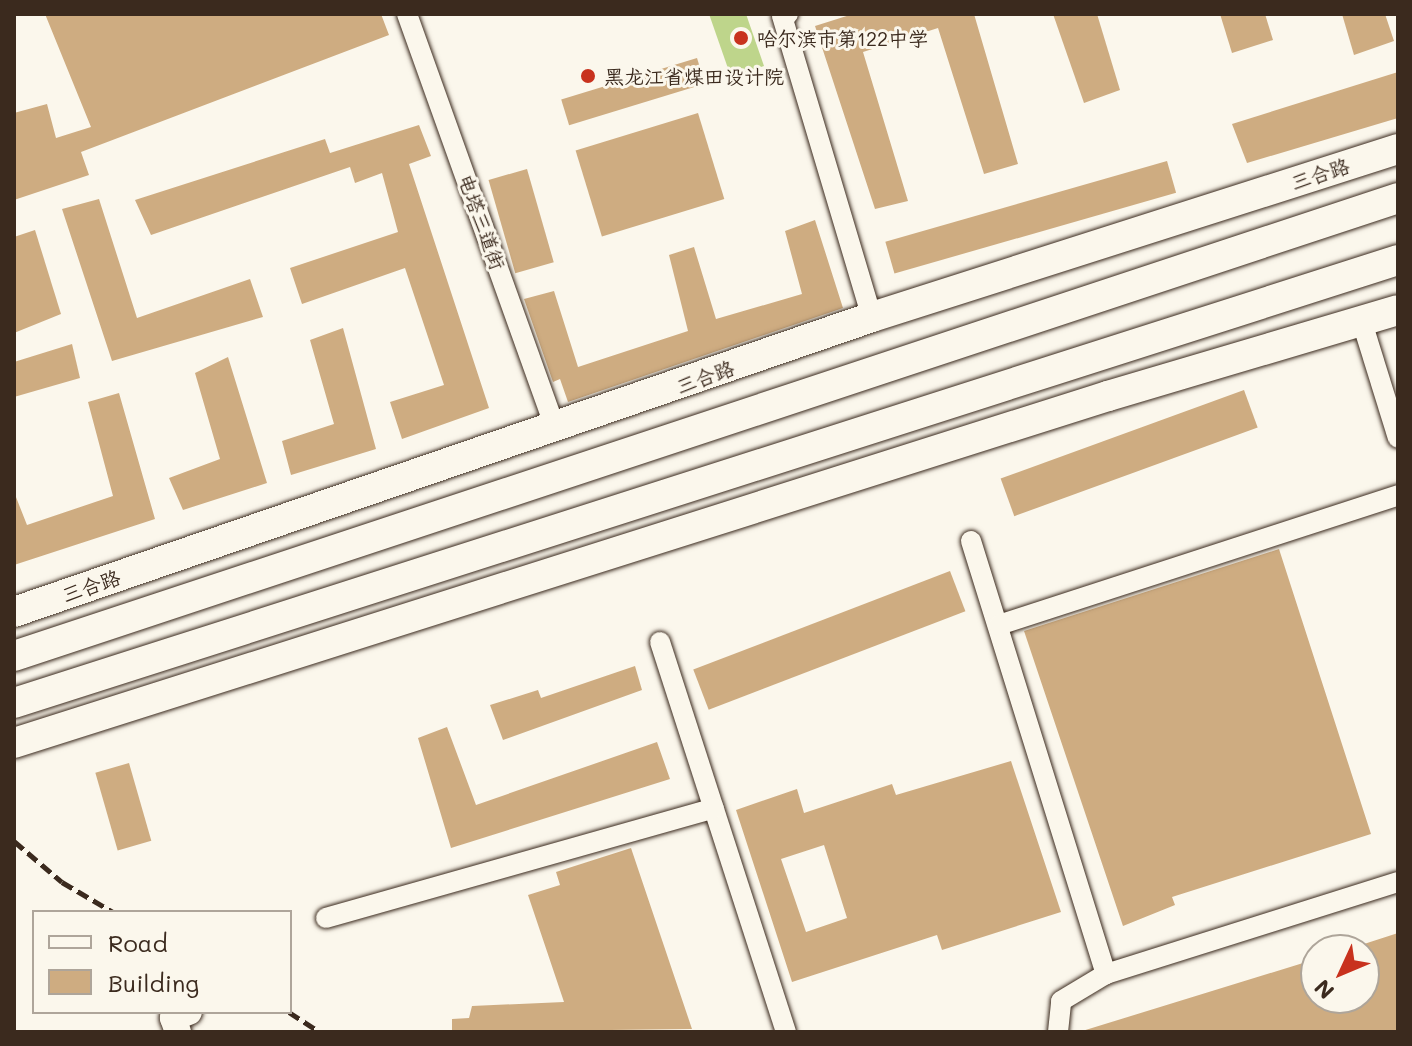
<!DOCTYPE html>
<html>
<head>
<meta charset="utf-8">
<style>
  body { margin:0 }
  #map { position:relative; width:1412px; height:1046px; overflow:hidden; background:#fbf7ec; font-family:Mali,"LXGW WenKai TC",sans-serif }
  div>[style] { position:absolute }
  .green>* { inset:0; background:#bed58b }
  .building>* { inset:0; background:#ceac81; transform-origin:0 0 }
  .roads { filter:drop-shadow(0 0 2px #3b2a1e) drop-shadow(0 0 2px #3b2a1e) }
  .minor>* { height:20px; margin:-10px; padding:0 10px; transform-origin:10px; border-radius:10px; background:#fbf7ec }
  .major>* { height:26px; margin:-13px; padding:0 13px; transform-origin:13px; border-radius:13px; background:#fbf7ec }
  .highway>* { height:30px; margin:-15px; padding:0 15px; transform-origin:15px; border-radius:15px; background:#fbf7ec }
  .rail>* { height:5px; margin-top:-2.5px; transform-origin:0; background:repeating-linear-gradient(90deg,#3b2a1e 0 12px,transparent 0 18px) }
  .dots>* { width:22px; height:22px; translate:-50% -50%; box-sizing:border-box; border:4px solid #fbf7ec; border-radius:50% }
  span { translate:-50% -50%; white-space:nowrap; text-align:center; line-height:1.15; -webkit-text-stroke:6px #fbf7ec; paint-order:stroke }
  .poi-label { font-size:20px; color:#3b2a1e }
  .left { translate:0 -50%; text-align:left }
  .street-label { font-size:20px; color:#3b2a1e }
  .frame { position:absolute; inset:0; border:16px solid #3b2a1e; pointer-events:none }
  .legend { position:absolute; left:32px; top:910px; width:260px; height:104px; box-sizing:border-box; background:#fbf7ec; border:2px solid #aea59a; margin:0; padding:10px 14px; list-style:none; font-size:24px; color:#3b2a1e }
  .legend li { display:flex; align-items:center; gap:16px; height:40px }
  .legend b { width:40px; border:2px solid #aea59a }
  .north { position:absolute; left:1300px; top:934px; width:80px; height:80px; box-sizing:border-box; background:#fbf7ec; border:2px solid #aea59a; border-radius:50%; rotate:226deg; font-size:22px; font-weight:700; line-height:32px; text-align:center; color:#3b2a1e }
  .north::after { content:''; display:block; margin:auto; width:28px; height:36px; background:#c8321e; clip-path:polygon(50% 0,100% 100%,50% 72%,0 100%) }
</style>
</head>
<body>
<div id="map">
  <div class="green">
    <div style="clip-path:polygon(709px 14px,746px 14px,764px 66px,731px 77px)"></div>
  </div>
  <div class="building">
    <div style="clip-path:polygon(45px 14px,381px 14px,389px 35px,81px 152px,89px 175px,14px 200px,14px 113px,47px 104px,56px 138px,91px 127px)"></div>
    <div style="clip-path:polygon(853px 14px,974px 14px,1018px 164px,984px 174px,938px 28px,863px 52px,908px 201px,875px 209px,815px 26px)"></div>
    <div style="clip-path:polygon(1053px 14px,1097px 14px,1120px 90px,1084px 103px)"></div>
    <div style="clip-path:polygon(1220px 14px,1265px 14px,1273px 40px,1232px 53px)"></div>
    <div style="clip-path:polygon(1342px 14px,1385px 14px,1394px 41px,1354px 55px)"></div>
    <div style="left:697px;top:58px;width:27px;height:142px;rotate:73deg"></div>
    <div style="clip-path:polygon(1398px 72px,1398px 118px,1247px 163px,1232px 124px)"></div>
    <div style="left:698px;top:113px;width:90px;height:128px;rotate:73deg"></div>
    <div style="clip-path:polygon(419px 125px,431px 156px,409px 164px,489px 408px,402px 439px,390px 402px,444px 385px,405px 268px,302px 304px,290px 268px,398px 232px,382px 173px,355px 183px,350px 167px,151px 235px,135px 200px,325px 139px,330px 153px)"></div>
    <div style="left:1167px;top:161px;width:33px;height:293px;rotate:74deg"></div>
    <div style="left:527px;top:169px;width:97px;height:40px;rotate:74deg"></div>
    <div style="clip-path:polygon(99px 199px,137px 318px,250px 279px,263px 317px,112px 361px,62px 209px)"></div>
    <div style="clip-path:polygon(815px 220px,843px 308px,568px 402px,560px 379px,553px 382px,524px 299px,554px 291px,578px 367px,688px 331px,669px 255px,694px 247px,716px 319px,802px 294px,785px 231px)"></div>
    <div style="clip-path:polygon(35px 230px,61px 314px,14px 333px,14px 237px)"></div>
    <div style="clip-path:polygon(343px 328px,376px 449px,291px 475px,282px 441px,334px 424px,310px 340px)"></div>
    <div style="clip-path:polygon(72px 344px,80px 378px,14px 397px,14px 362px)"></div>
    <div style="clip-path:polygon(228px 357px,267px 483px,183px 510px,169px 478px,220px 459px,195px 373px)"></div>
    <div style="left:1244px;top:390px;width:40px;height:259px;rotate:70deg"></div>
    <div style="clip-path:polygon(119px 393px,155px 519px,14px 565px,14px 492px,27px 525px,113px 496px,88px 402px)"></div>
    <div style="clip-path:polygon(1279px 549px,1371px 834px,1172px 897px,1175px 905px,1123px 926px,1024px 631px)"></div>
    <div style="left:950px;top:571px;width:43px;height:275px;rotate:69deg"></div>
    <div style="clip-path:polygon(635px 666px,642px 690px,503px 740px,490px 705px,538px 690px,541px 698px)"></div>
    <div style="clip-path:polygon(447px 727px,476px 805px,657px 742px,670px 779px,451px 848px,418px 738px)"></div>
    <div style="clip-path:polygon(evenodd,1011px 761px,1061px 912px,942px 950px,937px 935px,792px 982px,736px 810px,797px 789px,804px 813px,892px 784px,896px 795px,1011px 761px,824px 845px,847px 918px,806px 932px,781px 859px,824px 845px)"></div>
    <div style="left:129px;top:763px;width:81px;height:35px;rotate:74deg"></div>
    <div style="clip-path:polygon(631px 848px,692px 1029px,452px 1032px,452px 1019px,469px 1018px,472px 1006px,564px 1002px,528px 895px,560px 885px,556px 872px)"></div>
    <div style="clip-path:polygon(1398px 933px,1398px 1032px,1079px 1032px,1316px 959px,1316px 998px,1364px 998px,1364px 944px)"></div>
  </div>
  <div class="roads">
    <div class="minor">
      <div style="left:407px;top:14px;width:442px;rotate:70.3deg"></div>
      <div style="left:788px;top:14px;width:6px;rotate:162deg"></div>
      <div style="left:782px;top:16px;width:314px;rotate:73.4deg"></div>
      <div style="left:1362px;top:322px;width:121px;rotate:72.8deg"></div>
      <div style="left:971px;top:541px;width:454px;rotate:72.7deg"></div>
      <div style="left:999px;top:625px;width:420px;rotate:-18deg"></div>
      <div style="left:660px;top:642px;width:410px;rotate:72.1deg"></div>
      <div style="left:326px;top:918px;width:403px;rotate:-15.8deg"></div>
      <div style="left:1058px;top:1032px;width:31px;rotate:-84deg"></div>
      <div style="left:1061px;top:1001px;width:52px;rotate:-31deg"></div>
      <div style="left:1106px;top:974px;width:306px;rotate:-17.5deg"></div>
    </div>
    <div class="major">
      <div style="left:178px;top:1032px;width:15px;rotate:-110deg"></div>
      <div style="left:173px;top:1018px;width:17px;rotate:-21deg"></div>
    </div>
    <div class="highway">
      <div style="left:14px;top:612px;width:907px;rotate:-18.97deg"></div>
      <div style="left:872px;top:317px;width:552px;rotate:-17.71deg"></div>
      <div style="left:14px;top:656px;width:1458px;rotate:-18.31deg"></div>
      <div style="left:14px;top:703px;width:1453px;rotate:-17.75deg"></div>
      <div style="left:14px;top:743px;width:1148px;rotate:-17.6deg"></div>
      <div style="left:1108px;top:396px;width:302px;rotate:-16.5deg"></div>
    </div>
  </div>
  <div class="rail">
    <div style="left:14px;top:841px;width:63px;rotate:40.5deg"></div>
    <div style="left:62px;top:882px;width:59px;rotate:30.5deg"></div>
    <div style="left:289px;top:1012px;width:37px;rotate:33deg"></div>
  </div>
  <div class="dots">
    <div style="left:741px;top:38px;background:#c8321e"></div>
    <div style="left:588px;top:76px;background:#c8321e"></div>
  </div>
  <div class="poi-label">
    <span class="left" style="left:757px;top:38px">哈尔滨市第122中学</span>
    <span class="left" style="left:604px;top:76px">黑龙江省煤田设计院</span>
  </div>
  <div class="street-label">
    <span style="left:1320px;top:174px;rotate:-18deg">三合路</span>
    <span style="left:482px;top:222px;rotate:70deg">电塔三道街</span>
    <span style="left:705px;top:377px;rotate:-20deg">三合路</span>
    <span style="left:91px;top:586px;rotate:-19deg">三合路</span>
  </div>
  <div class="frame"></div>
  <ul class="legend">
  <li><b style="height:10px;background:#fbf7ec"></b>Road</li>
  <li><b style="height:22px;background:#ceac81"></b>Building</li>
  </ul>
  <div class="north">N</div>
</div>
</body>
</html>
